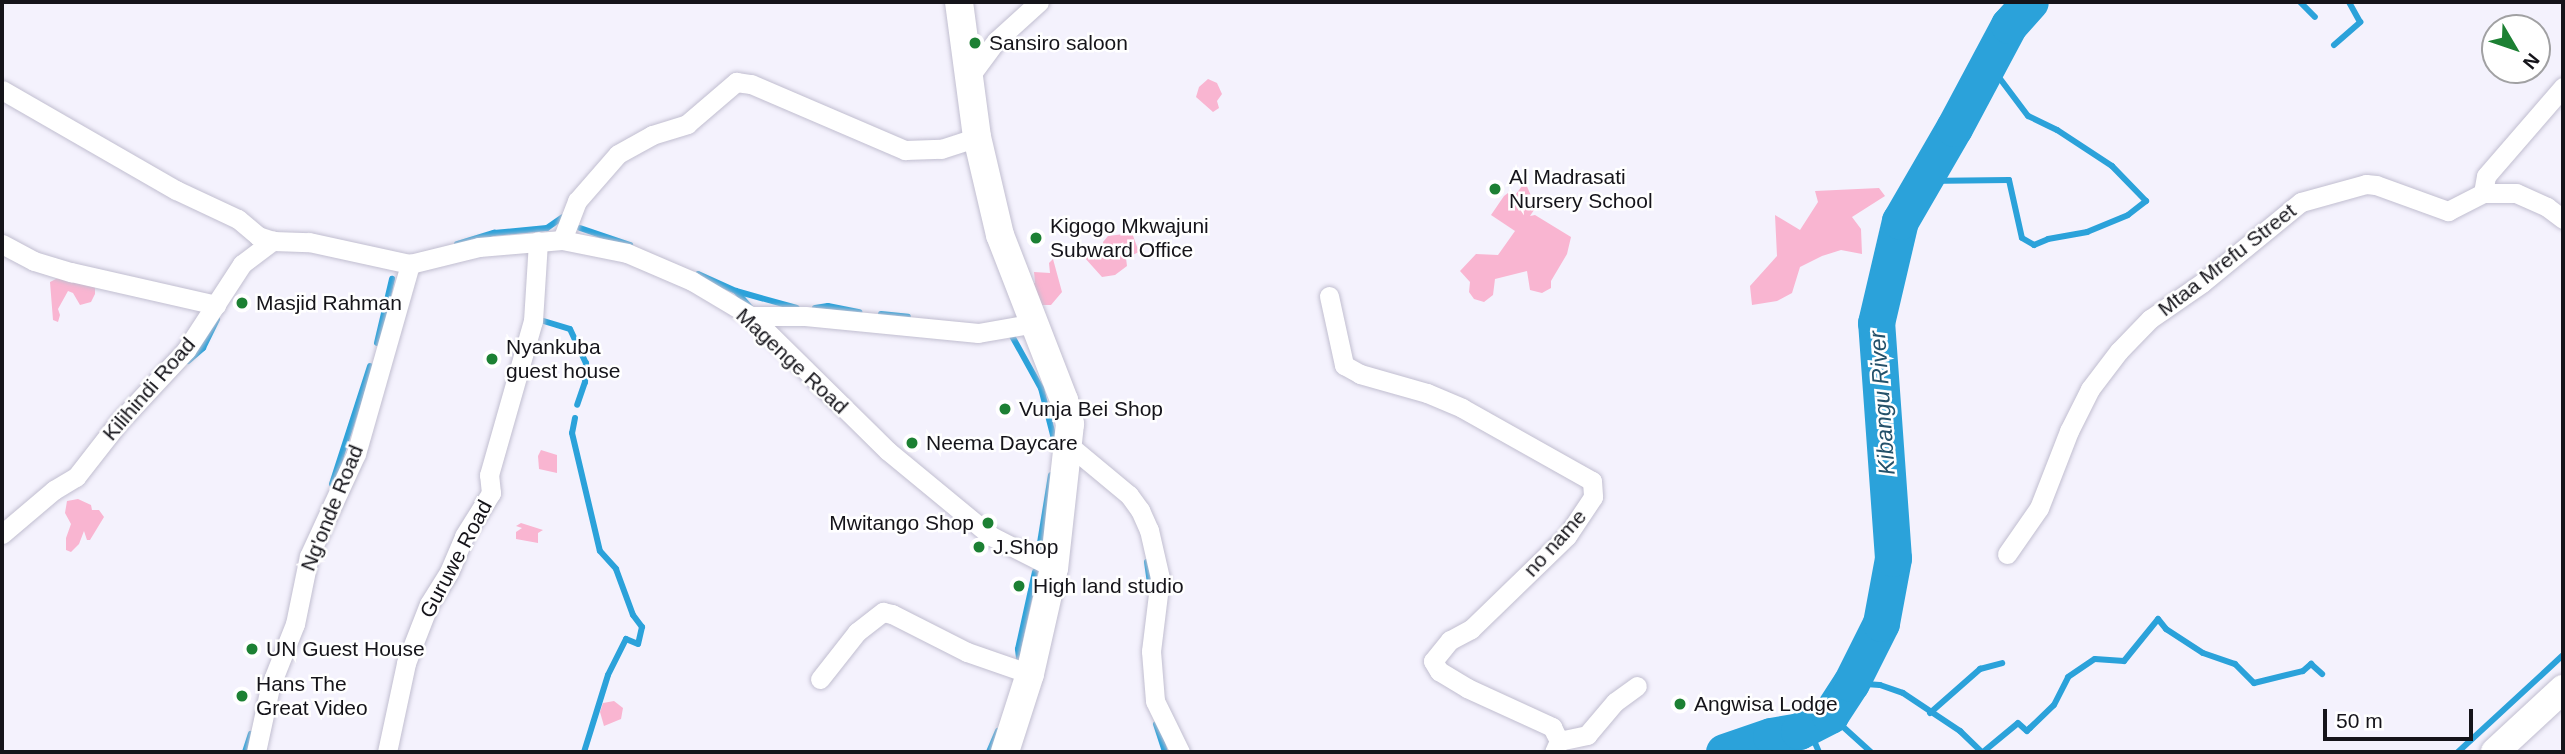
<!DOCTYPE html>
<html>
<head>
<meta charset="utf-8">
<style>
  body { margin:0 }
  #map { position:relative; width:2565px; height:754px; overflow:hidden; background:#f4f2fd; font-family:Helvetica,sans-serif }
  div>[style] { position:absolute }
  .green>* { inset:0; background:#f9b5d1 }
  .stream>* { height:6px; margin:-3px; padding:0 3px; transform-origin:3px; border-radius:3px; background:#2ba2da }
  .river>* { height:37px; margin:-18.5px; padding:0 18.5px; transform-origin:18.5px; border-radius:18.5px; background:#2ba2da }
  .roads { filter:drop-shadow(0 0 2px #c1bed0) drop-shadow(0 0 2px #c1bed0) }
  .street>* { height:19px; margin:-9.5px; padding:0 9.5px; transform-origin:9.5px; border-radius:9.5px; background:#fff }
  .secondary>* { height:28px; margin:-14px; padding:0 14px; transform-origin:14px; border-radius:14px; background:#fff }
  .dots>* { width:19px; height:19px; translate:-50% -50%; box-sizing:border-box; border:4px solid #fff; border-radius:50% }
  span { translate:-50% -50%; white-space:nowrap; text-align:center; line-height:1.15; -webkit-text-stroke:5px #fff; paint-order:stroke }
  .poi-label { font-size:21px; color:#15141a }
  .left { translate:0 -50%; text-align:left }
  .right { translate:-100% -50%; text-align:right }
  .street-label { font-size:21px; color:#15141a }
  .water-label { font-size:23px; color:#24516a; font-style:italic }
  .frame { position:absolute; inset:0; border:4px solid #15141a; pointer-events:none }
  .north { position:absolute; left:2481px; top:14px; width:70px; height:70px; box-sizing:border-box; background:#fff; border:2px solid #a1a1a3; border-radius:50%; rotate:129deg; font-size:19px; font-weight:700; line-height:28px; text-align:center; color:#15141a }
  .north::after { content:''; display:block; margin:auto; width:24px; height:32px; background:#1c8033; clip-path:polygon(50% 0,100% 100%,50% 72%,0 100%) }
  .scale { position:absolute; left:2323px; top:709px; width:150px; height:32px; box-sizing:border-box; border:4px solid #15141a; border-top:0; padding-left:9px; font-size:21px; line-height:24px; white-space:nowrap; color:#15141a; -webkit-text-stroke:5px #fff; paint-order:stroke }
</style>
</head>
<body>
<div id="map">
  <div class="green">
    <div style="clip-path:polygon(1208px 79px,1217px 83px,1222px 94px,1217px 101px,1219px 108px,1213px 112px,1196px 97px,1199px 87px)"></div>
    <div style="clip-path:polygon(1525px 182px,1536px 207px,1530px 216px,1535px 215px,1571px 237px,1567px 254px,1551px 281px,1551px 288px,1542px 293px,1530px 290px,1527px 271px,1495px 279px,1493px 295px,1484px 302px,1474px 299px,1469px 292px,1470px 282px,1460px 271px,1476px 254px,1498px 255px,1515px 231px,1491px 215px,1504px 196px,1508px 193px,1513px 198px)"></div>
    <div style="clip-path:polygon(1879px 188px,1885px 196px,1852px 217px,1861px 229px,1862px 254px,1841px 250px,1822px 256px,1800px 267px,1792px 293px,1777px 301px,1752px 305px,1750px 286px,1777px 256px,1775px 215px,1800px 230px,1818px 202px,1815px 191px)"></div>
    <div style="clip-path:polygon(1132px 233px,1139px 252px,1126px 258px,1127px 266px,1115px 275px,1102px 277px,1084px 257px,1104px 250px,1103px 242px,1108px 236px)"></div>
    <div style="clip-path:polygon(1053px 259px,1062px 292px,1051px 305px,1038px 305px,1029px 284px,1035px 283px,1034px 272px,1050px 273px,1049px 263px)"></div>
    <div style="clip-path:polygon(64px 275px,95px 285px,95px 294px,91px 302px,80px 305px,73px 293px,68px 291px,58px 309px,60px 315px,58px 322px,53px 320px,50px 282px)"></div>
    <div style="clip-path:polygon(541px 450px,557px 455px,557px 473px,539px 469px,538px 456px)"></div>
    <div style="clip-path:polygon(78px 499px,91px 505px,92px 510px,99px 510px,104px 517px,90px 540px,87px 540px,84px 531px,79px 544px,71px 552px,66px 550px,66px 538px,71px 524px,65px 513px,67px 501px)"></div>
    <div style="clip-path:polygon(521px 523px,543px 530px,538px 533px,538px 543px,516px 539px,516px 532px,522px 528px,516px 526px)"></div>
    <div style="clip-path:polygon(614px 701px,623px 708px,621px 719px,604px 726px,600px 712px,603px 703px)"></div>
  </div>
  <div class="stream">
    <div style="left:2300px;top:2px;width:21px;rotate:45deg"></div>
    <div style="left:2334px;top:45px;width:35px;rotate:-41deg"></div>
    <div style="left:2360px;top:22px;width:23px;rotate:-119deg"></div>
    <div style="left:1924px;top:181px;width:85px;rotate:-0.7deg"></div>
    <div style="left:2009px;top:180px;width:59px;rotate:77.4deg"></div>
    <div style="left:2022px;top:238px;width:14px;rotate:30deg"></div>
    <div style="left:2034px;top:245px;width:15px;rotate:-23deg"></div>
    <div style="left:2048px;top:239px;width:40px;rotate:-10deg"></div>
    <div style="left:2087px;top:232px;width:44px;rotate:-22.5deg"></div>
    <div style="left:2128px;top:215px;width:23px;rotate:-38deg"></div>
    <div style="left:2146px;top:201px;width:49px;rotate:-134.2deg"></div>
    <div style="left:2112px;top:166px;width:66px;rotate:-146.8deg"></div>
    <div style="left:2057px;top:130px;width:32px;rotate:-154deg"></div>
    <div style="left:2028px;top:116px;width:65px;rotate:-126.9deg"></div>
    <div style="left:580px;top:228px;width:53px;rotate:18.8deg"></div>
    <div style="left:457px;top:244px;width:39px;rotate:-17deg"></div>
    <div style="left:494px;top:233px;width:53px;rotate:-5.4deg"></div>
    <div style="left:547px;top:228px;width:19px;rotate:-35deg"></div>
    <div style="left:698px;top:274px;width:42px;rotate:24.1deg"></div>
    <div style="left:736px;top:291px;width:63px;rotate:15.6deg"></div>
    <div style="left:736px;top:291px;width:23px;rotate:49deg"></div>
    <div style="left:815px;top:308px;width:13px;rotate:-9deg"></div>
    <div style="left:828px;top:306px;width:32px;rotate:11deg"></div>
    <div style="left:881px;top:314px;width:27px;rotate:6deg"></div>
    <div style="left:537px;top:319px;width:34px;rotate:17deg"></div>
    <div style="left:570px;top:329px;width:38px;rotate:65deg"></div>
    <div style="left:586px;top:363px;width:19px;rotate:93deg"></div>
    <div style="left:585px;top:382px;width:24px;rotate:109deg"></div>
    <div style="left:1012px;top:336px;width:60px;rotate:60.9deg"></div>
    <div style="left:1041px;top:388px;width:57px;rotate:75.7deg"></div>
    <div style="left:377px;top:343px;width:66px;rotate:-76.8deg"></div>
    <div style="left:188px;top:361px;width:20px;rotate:-41deg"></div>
    <div style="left:203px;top:348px;width:32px;rotate:-64deg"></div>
    <div style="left:575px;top:418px;width:15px;rotate:101deg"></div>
    <div style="left:572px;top:433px;width:121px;rotate:76.7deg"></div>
    <div style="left:600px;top:551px;width:24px;rotate:48deg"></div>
    <div style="left:616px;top:569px;width:49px;rotate:69.7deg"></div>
    <div style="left:633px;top:615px;width:15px;rotate:53deg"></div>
    <div style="left:642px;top:627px;width:17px;rotate:103deg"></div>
    <div style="left:638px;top:644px;width:13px;rotate:-157deg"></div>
    <div style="left:626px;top:639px;width:40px;rotate:116.6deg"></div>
    <div style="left:608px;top:675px;width:81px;rotate:107.3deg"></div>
    <div style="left:332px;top:484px;width:124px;rotate:-72.1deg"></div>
    <div style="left:1032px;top:547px;width:7px;rotate:16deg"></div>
    <div style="left:1039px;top:549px;width:75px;rotate:-80.8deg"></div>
    <div style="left:1147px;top:562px;width:27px;rotate:82deg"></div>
    <div style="left:1020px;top:666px;width:17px;rotate:-97deg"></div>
    <div style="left:1018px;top:649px;width:79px;rotate:-77.6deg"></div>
    <div style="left:1851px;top:683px;width:29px;rotate:4deg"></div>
    <div style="left:1880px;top:685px;width:24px;rotate:19deg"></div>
    <div style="left:1903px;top:693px;width:69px;rotate:33.7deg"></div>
    <div style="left:1960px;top:731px;width:30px;rotate:44deg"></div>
    <div style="left:1930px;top:713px;width:67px;rotate:-41.3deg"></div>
    <div style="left:1980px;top:669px;width:23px;rotate:-15deg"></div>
    <div style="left:1830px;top:715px;width:55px;rotate:42.1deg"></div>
    <div style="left:1156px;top:724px;width:29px;rotate:72deg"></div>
    <div style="left:1799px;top:731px;width:20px;rotate:37deg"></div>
    <div style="left:1815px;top:743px;width:10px;rotate:66deg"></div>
    <div style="left:245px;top:752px;width:19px;rotate:-72deg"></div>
    <div style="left:989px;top:752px;width:23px;rotate:-67deg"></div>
    <div style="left:1983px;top:752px;width:45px;rotate:-39.6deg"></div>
    <div style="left:2018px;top:723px;width:12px;rotate:42deg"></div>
    <div style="left:2027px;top:731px;width:4px;rotate:-45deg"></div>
    <div style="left:2030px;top:728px;width:33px;rotate:-44deg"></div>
    <div style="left:2054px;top:705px;width:31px;rotate:-63deg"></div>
    <div style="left:2068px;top:677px;width:32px;rotate:-34deg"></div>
    <div style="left:2095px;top:659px;width:29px;rotate:4deg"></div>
    <div style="left:2124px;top:661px;width:54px;rotate:-51deg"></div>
    <div style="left:2158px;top:619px;width:13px;rotate:51deg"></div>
    <div style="left:2166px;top:629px;width:44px;rotate:33deg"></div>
    <div style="left:2203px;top:653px;width:34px;rotate:19deg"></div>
    <div style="left:2235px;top:664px;width:27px;rotate:45deg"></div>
    <div style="left:2254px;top:683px;width:50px;rotate:-13.8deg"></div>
    <div style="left:2303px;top:671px;width:11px;rotate:-41deg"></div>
    <div style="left:2311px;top:664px;width:15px;rotate:42deg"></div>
    <div style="left:2458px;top:752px;width:143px;rotate:-42.7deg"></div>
  </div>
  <div class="river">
    <div style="left:1724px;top:752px;width:50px;rotate:-18.8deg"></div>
    <div style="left:1771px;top:736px;width:28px;rotate:-10deg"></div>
    <div style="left:1799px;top:731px;width:35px;rotate:-27deg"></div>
    <div style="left:1830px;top:715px;width:38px;rotate:-57deg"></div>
    <div style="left:1851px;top:683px;width:67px;rotate:-63.4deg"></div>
    <div style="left:1881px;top:623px;width:66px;rotate:-79.5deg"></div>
    <div style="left:1893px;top:558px;width:236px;rotate:-94.1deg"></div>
    <div style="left:1876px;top:323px;width:105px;rotate:-76.8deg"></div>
    <div style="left:1900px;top:221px;width:108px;rotate:-59.9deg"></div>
    <div style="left:1954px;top:128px;width:117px;rotate:-61.9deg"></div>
    <div style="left:2009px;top:25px;width:31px;rotate:-48deg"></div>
  </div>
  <div class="roads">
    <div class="street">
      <div style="left:967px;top:80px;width:49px;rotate:-53.4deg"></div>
      <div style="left:996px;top:41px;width:58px;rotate:-42.2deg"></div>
      <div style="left:2px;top:90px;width:201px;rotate:29.9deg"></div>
      <div style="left:176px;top:190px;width:68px;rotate:25.1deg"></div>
      <div style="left:238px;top:219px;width:26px;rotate:40deg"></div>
      <div style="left:258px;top:236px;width:16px;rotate:18deg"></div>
      <div style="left:2483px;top:193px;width:17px;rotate:-80deg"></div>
      <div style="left:2486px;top:176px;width:118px;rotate:-49.1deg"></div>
      <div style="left:562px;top:240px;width:42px;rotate:-69deg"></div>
      <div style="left:577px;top:201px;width:62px;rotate:-48.9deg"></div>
      <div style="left:618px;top:154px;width:39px;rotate:-29deg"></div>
      <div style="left:652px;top:135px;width:37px;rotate:-17deg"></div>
      <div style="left:687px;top:124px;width:65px;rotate:-40.6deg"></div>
      <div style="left:736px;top:82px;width:15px;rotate:8deg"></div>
      <div style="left:751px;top:84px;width:168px;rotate:23.2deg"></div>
      <div style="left:905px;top:150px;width:36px;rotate:-2deg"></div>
      <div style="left:941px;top:149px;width:38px;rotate:-18deg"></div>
      <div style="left:2px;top:244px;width:36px;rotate:28deg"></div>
      <div style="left:34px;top:261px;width:39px;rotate:17deg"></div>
      <div style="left:71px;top:272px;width:149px;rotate:12.8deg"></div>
      <div style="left:410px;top:264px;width:71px;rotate:-13.8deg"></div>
      <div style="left:479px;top:247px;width:83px;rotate:-4.8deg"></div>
      <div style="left:562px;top:240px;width:66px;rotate:11.3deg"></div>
      <div style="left:627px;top:253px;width:71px;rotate:23.3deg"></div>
      <div style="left:692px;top:281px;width:69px;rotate:30.7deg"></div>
      <div style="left:751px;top:316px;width:192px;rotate:44.6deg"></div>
      <div style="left:888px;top:451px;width:134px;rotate:39.5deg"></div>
      <div style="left:991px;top:536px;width:71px;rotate:26.9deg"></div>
      <div style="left:1329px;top:296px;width:71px;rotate:77.7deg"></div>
      <div style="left:1344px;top:365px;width:18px;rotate:29deg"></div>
      <div style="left:1360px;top:374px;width:70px;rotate:15.8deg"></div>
      <div style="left:1427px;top:393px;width:38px;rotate:23deg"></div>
      <div style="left:1462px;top:408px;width:149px;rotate:29.3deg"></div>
      <div style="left:1592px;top:481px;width:16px;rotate:86deg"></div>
      <div style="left:1593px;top:497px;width:47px;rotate:123.7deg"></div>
      <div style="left:1567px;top:536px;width:134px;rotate:135.9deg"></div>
      <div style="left:1471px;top:629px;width:24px;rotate:152deg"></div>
      <div style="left:1450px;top:640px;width:27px;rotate:129deg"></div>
      <div style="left:1433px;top:661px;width:12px;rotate:59deg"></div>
      <div style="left:1439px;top:671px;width:33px;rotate:31deg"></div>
      <div style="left:1467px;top:688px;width:94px;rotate:24.6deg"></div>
      <div style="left:1552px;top:727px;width:16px;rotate:63deg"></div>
      <div style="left:1559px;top:741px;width:12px;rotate:114deg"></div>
      <div style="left:751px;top:316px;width:54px"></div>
      <div style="left:805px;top:316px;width:174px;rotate:5.6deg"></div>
      <div style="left:978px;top:333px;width:59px;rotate:-9.8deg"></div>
      <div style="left:1070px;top:446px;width:77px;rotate:39.7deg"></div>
      <div style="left:1129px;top:495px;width:19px;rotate:54deg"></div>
      <div style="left:1140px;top:510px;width:22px;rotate:66deg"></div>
      <div style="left:1149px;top:530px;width:49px;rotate:77.1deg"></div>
      <div style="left:1160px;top:578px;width:74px;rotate:97deg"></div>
      <div style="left:1151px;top:651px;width:50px;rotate:85.4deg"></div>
      <div style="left:1155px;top:701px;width:57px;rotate:63.9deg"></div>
      <div style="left:2px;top:534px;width:68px;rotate:-40.2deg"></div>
      <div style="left:54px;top:490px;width:26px;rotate:-31deg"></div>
      <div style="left:76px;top:477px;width:68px;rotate:-52.1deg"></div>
      <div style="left:118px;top:423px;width:100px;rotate:-47deg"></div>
      <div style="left:186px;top:350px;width:103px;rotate:-56.9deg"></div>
      <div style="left:242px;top:264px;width:39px;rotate:-37deg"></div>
      <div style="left:273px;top:241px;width:36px;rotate:2deg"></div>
      <div style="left:309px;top:242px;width:103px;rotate:12.3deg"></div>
      <div style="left:2007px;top:554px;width:56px;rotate:-55.2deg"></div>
      <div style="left:2039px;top:508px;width:83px;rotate:-68.7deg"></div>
      <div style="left:2069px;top:431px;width:47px;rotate:-63.4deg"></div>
      <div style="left:2090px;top:389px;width:48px;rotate:-52.7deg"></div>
      <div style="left:2119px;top:351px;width:45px;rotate:-45.9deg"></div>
      <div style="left:2150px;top:319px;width:63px;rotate:-34.7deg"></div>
      <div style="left:2202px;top:283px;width:128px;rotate:-39.3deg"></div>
      <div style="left:2301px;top:202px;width:67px;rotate:-15.5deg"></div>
      <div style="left:2366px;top:184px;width:10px;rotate:6deg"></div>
      <div style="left:2376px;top:185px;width:77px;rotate:19.9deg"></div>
      <div style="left:2448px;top:211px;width:39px;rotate:-27deg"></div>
      <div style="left:2483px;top:193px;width:33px"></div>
      <div style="left:2516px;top:193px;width:34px;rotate:24deg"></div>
      <div style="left:2547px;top:207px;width:20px;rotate:37deg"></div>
      <div style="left:820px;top:679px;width:60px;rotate:-51.8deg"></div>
      <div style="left:857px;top:632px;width:33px;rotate:-38deg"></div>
      <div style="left:883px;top:612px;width:9px;rotate:13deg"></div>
      <div style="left:892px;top:614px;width:84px;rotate:26.9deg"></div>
      <div style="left:967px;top:652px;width:67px;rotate:19.2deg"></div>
      <div style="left:1559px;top:741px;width:29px;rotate:-12deg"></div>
      <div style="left:1587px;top:735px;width:43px;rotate:-49.7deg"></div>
      <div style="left:1615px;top:702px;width:27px;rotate:-36deg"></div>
      <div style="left:256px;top:752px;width:66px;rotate:-77.8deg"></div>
      <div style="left:270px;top:687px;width:68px;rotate:-68.4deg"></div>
      <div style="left:295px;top:624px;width:69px;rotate:-78.4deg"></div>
      <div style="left:309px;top:556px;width:112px;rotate:-65.3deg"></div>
      <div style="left:356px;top:454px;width:198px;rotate:-74.1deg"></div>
      <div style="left:387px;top:752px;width:91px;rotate:-77.9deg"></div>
      <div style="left:406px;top:663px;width:63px;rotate:-68.7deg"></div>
      <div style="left:429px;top:604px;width:38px;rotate:-58deg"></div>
      <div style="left:449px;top:572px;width:39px;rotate:-67deg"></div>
      <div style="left:464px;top:536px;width:51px;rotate:-57.9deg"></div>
      <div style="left:491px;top:493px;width:18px;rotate:-96deg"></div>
      <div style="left:489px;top:475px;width:160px;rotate:-74.1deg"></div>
      <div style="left:533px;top:321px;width:80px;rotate:-86.4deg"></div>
    </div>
    <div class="secondary">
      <div style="left:959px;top:2px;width:136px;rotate:82.4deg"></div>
      <div style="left:977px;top:137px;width:101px;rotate:76.8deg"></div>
      <div style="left:1000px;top:235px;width:177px;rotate:68.8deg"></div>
      <div style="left:1064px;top:400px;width:25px;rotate:76deg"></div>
      <div style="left:1070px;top:424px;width:145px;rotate:96.3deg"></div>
      <div style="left:1054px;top:568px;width:109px;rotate:102.8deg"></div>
      <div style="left:1030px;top:674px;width:82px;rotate:107.8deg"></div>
      <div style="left:2495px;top:752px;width:93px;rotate:-42.8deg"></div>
    </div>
  </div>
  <div class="dots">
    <div style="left:975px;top:43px;background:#1c8033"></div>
    <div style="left:1495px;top:189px;background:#1c8033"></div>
    <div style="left:1036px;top:238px;background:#1c8033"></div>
    <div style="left:242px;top:303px;background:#1c8033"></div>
    <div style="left:492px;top:359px;background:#1c8033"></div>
    <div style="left:1005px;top:409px;background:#1c8033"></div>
    <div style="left:912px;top:443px;background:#1c8033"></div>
    <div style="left:988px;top:523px;background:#1c8033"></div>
    <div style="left:979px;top:547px;background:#1c8033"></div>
    <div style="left:1019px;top:586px;background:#1c8033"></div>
    <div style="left:252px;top:649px;background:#1c8033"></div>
    <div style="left:242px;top:696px;background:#1c8033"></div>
    <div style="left:1680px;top:704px;background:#1c8033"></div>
  </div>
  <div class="poi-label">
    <span class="left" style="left:989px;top:43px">Sansiro saloon</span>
    <span class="left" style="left:1509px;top:189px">Al Madrasati<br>Nursery School</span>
    <span class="left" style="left:1050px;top:238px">Kigogo Mkwajuni<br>Subward Office</span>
    <span class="left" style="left:256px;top:303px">Masjid Rahman</span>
    <span class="left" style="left:506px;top:359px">Nyankuba<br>guest house</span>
    <span class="left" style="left:1019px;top:409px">Vunja Bei Shop</span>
    <span class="left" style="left:926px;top:443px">Neema Daycare</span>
    <span class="right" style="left:974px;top:523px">Mwitango Shop</span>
    <span class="left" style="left:993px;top:547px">J.Shop</span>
    <span class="left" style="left:1033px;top:586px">High land studio</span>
    <span class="left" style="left:266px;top:649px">UN Guest House</span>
    <span class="left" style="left:256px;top:696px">Hans The<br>Great Video</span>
    <span class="left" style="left:1694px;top:704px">Angwisa Lodge</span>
  </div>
  <div class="street-label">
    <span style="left:2227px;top:260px;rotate:-38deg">Mtaa Mrefu Street</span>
    <span style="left:792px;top:361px;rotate:43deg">Magenge Road</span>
    <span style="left:149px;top:389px;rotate:-49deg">Kilihindi Road</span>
    <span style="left:332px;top:508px;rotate:-68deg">Ng'onde Road</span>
    <span style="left:1555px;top:543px;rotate:-48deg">no name</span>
    <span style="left:456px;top:559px;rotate:-62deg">Guruwe Road</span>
  </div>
  <div class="water-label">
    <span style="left:1882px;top:403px;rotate:-94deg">Kibangu River</span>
  </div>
  <div class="frame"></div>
  <div class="north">N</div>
  <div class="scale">50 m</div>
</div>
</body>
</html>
